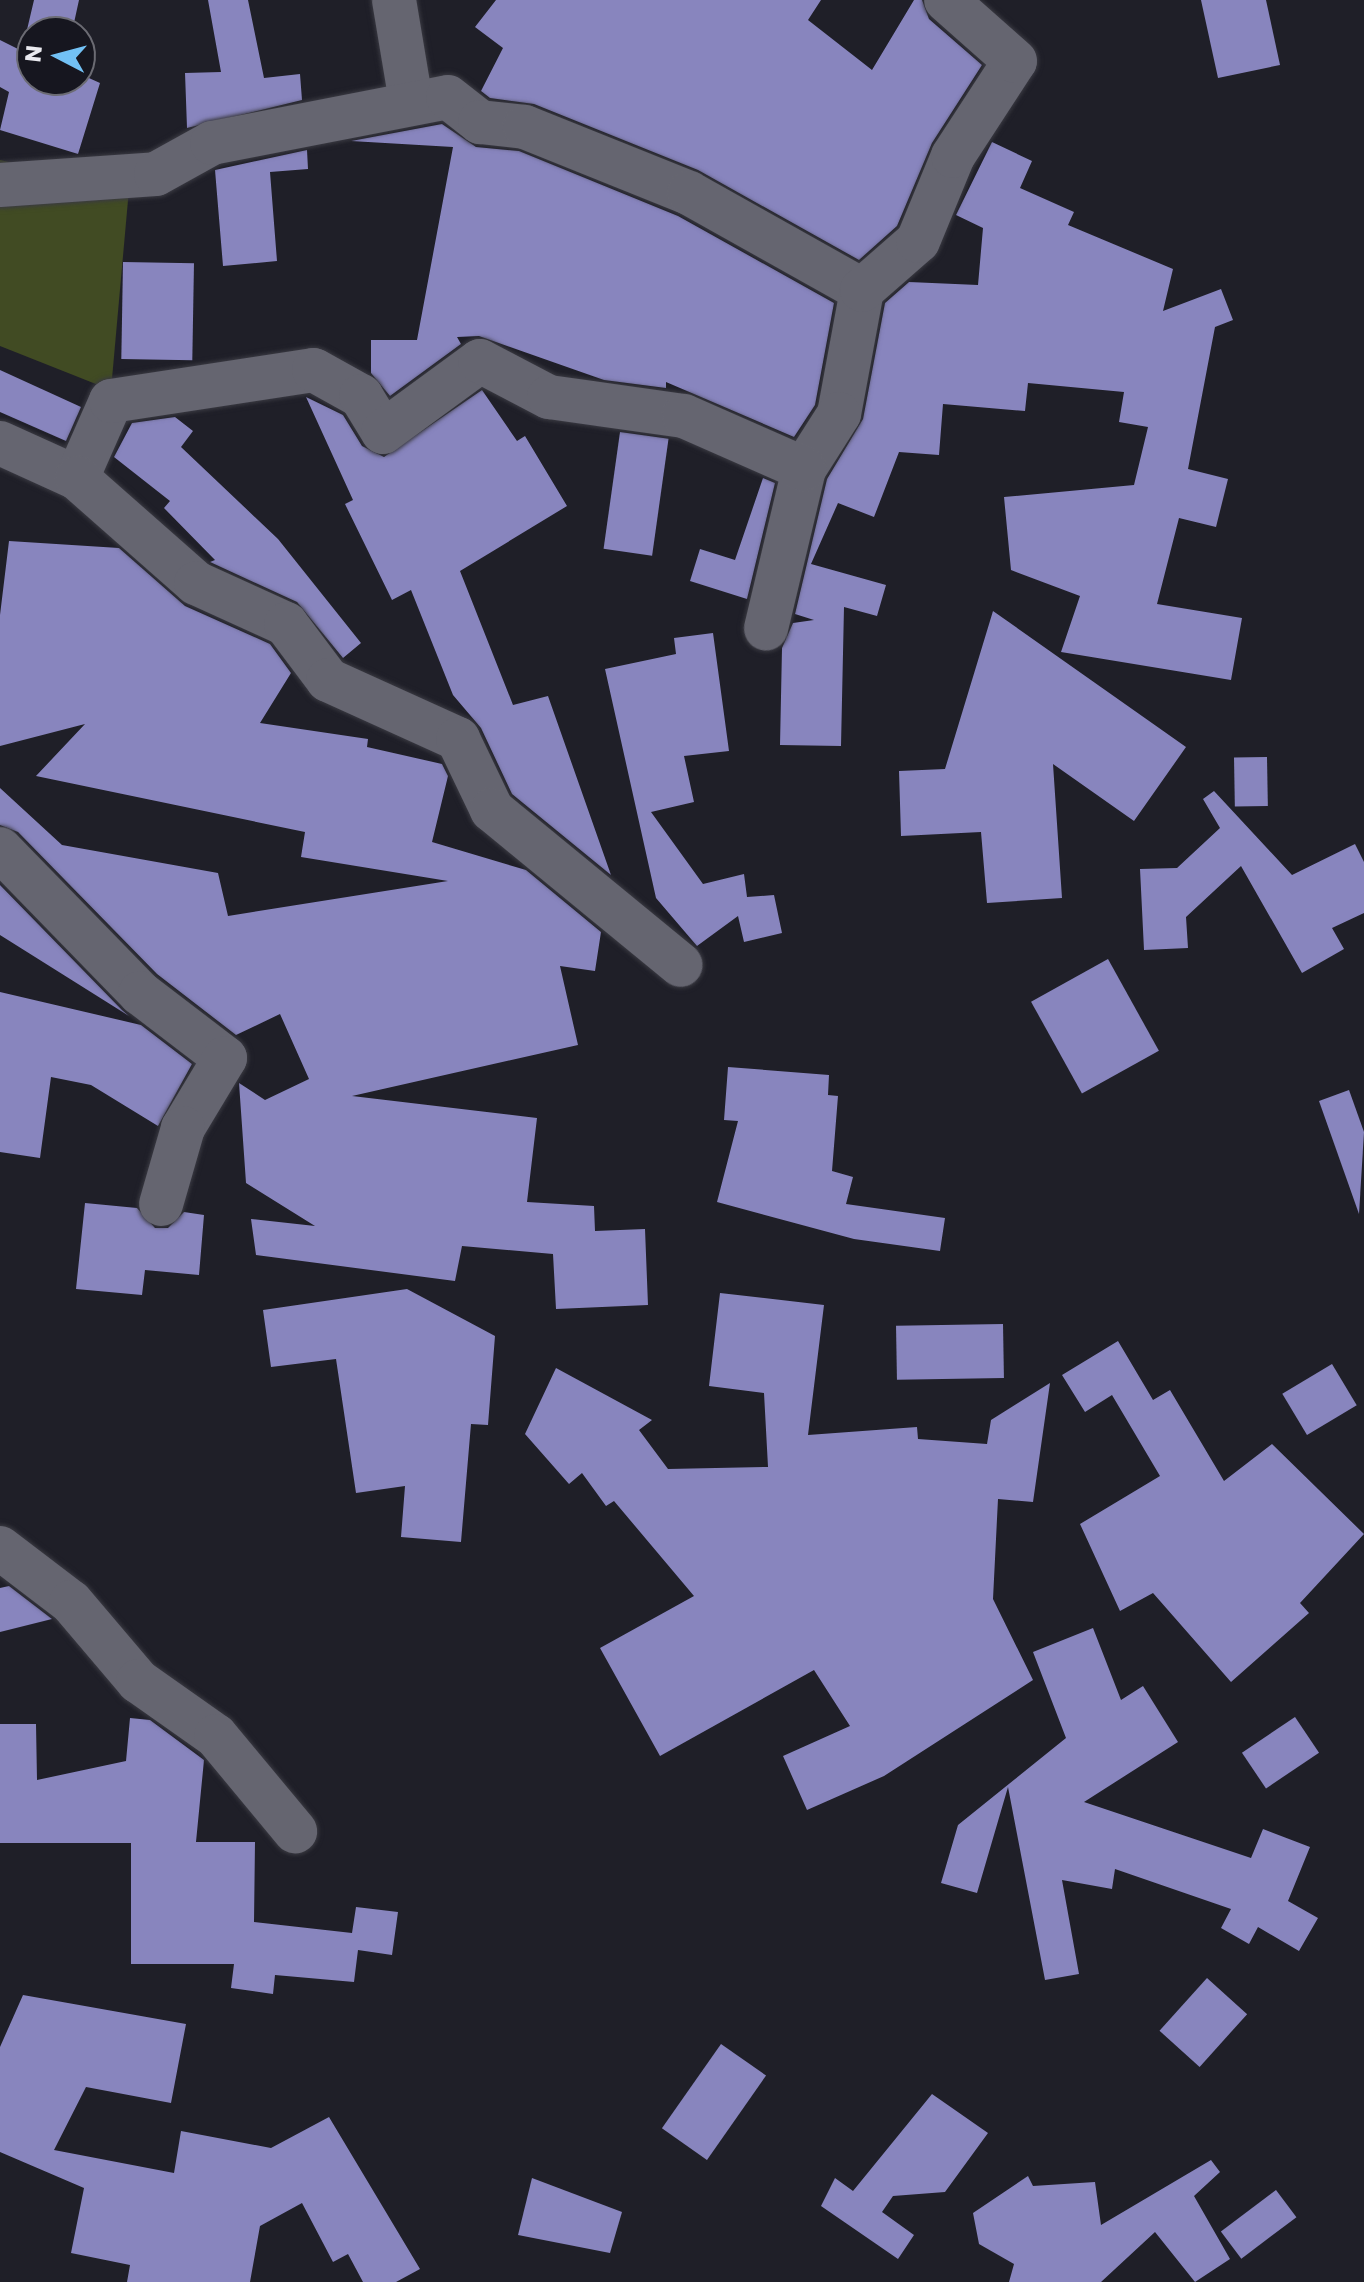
<!DOCTYPE html>
<html>
<head>
<meta charset="utf-8">
<style>
  body { margin:0 }
  #map { position:relative; width:1364px; height:2282px; overflow:hidden; background:#1f1f28; font-family:Poppins,sans-serif }
  div>[style] { position:absolute }
  .green>* { inset:0; background:#414b23 }
  .building>* { inset:0; background:#8885be; transform-origin:0 0 }
  .roads { filter:drop-shadow(0 0 2px #3a3a42) drop-shadow(0 0 2px #3a3a42) }
  .minor>* { height:44px; margin:-22px; padding:0 22px; transform-origin:22px; border-radius:22px; background:#656570 }
  span { translate:-50% -50%; white-space:nowrap; text-align:center; line-height:1.15; -webkit-text-stroke:8px #16161f; paint-order:stroke }
  .north { position:absolute; left:16px; top:16px; width:80px; height:80px; box-sizing:border-box; background:#16161f; border:2px solid #6b6b73; border-radius:50%; rotate:276deg; font-size:22px; font-weight:700; line-height:32px; text-align:center; color:#eaeaf0 }
  .north::after { content:''; display:block; margin:auto; width:28px; height:36px; background:#72c1f5; clip-path:polygon(50% 0,100% 100%,50% 72%,0 100%) }
</style>
</head>
<body>
<div id="map">
  <div class="green">
    <div style="clip-path:polygon(0 160px,129px 189px,111px 390px,0 346px)"></div>
  </div>
  <div class="building">
    <div style="clip-path:polygon(34px 0,79px 0,72px 32px,32px 32px,32px 80px,80px 80px,80px 74px,100px 83px,78px 154px,0 130px,9px 92px,0 87px,0 40px,22px 51px)"></div>
    <div style="clip-path:polygon(208px 0,248px 0,264px 78px,300px 74px,302px 100px,187px 128px,185px 73px,221px 72px)"></div>
    <div style="clip-path:polygon(496px 0,821px 0,808px 20px,872px 70px,914px 0,922px 0,929px 19px,982px 65px,932px 143px,897px 226px,859px 260px,698px 170px,534px 104px,490px 98px,481px 91px,503px 48px,475px 27px)"></div>
    <div style="clip-path:polygon(1201px 0,1266px 0,1280px 65px,1218px 78px)"></div>
    <div style="clip-path:polygon(442px 124px,476px 147px,519px 151px,678px 216px,834px 303px,815px 405px,794px 437px,666px 382px,666px 388px,604px 380px,479px 336px,457px 337px,461px 344px,390px 396px,371px 373px,371px 340px,417px 340px,453px 147px,351px 141px)"></div>
    <div style="clip-path:polygon(992px 142px,1032px 161px,1020px 188px,1074px 212px,1068px 225px,1173px 269px,1163px 311px,1221px 289px,1233px 320px,1215px 327px,1188px 469px,1228px 479px,1216px 527px,1179px 518px,1157px 604px,1242px 618px,1231px 680px,1061px 652px,1080px 596px,1011px 570px,1004px 497px,1134px 485px,1148px 427px,1119px 422px,1124px 392px,1028px 383px,1025px 411px,943px 404px,939px 455px,899px 452px,874px 517px,838px 503px,811px 564px,886px 585px,877px 616px,844px 607px,841px 746px,780px 745px,782px 648px,793px 623px,814px 620px,795px 614px,827px 479px,863px 419px,885px 303px,909px 282px,978px 285px,983px 228px,956px 215px)"></div>
    <div style="clip-path:polygon(307px 150px,308px 169px,270px 172px,277px 261px,223px 266px,215px 170px)"></div>
    <div style="left:123px;top:262px;width:71px;height:97px;rotate:1deg"></div>
    <div style="clip-path:polygon(0 370px,81px 407px,66px 441px,0 412px)"></div>
    <div style="clip-path:polygon(482px 390px,517px 441px,525px 436px,567px 506px,460px 571px,513px 705px,548px 696px,611px 875px,512px 794px,481px 728px,453px 695px,411px 590px,392px 600px,345px 504px,353px 500px,306px 397px,343px 415px,362px 446px,384px 457px)"></div>
    <div style="clip-path:polygon(175px 417px,193px 431px,181px 447px,278px 539px,361px 643px,343px 658px,297px 602px,210px 562px,215px 560px,164px 508px,170px 501px,114px 457px,132px 423px)"></div>
    <div style="left:620px;top:432px;width:49px;height:118px;rotate:8deg"></div>
    <div style="clip-path:polygon(763px 478px,775px 483px,747px 599px,690px 581px,700px 549px,735px 560px)"></div>
    <div style="clip-path:polygon(9px 541px,119px 548px,185px 606px,270px 644px,291px 673px,260px 723px,368px 739px,367px 747px,442px 764px,448px 776px,432px 842px,526px 870px,601px 932px,595px 971px,560px 966px,578px 1045px,352px 1096px,537px 1118px,527px 1202px,594px 1206px,595px 1231px,645px 1229px,648px 1305px,556px 1309px,553px 1254px,462px 1246px,455px 1281px,256px 1255px,251px 1219px,315px 1226px,246px 1183px,239px 1083px,265px 1100px,309px 1079px,280px 1014px,236px 1035px,157px 974px,18px 832px,0 825px,0 788px,62px 845px,218px 873px,228px 916px,448px 881px,301px 857px,305px 832px,36px 776px,85px 724px,0 746px,0 615px)"></div>
    <div style="clip-path:polygon(993px 611px,1186px 747px,1134px 821px,1053px 764px,1062px 898px,987px 903px,981px 832px,901px 836px,899px 771px,945px 769px)"></div>
    <div style="clip-path:polygon(713px 633px,729px 751px,684px 756px,694px 802px,651px 812px,703px 884px,744px 874px,747px 897px,774px 895px,782px 933px,744px 942px,738px 916px,697px 946px,656px 898px,605px 669px,676px 654px,674px 638px)"></div>
    <div style="left:1267px;top:757px;width:49px;height:33px;rotate:89deg"></div>
    <div style="clip-path:polygon(1214px 791px,1292px 875px,1355px 844px,1364px 862px,1364px 913px,1332px 928px,1344px 949px,1302px 973px,1241px 866px,1186px 917px,1188px 948px,1144px 950px,1140px 869px,1177px 868px,1220px 828px,1203px 799px)"></div>
    <div style="clip-path:polygon(0 885px,122px 1010px,129px 1016px,0 935px)"></div>
    <div style="left:1108px;top:959px;width:105px;height:88px;rotate:61deg"></div>
    <div style="clip-path:polygon(0 992px,141px 1025px,192px 1064px,158px 1126px,91px 1085px,51px 1077px,40px 1158px,0 1152px)"></div>
    <div style="clip-path:polygon(728px 1067px,829px 1075px,828px 1095px,838px 1096px,832px 1171px,853px 1177px,846px 1204px,945px 1218px,940px 1251px,854px 1239px,717px 1202px,738px 1121px,724px 1120px)"></div>
    <div style="clip-path:polygon(1349px 1090px,1364px 1132px,1359px 1214px,1319px 1101px)"></div>
    <div style="clip-path:polygon(85px 1203px,137px 1208px,155px 1228px,168px 1228px,184px 1212px,204px 1215px,199px 1275px,145px 1270px,142px 1295px,76px 1289px)"></div>
    <div style="clip-path:polygon(407px 1289px,495px 1336px,488px 1425px,471px 1424px,461px 1542px,401px 1537px,405px 1486px,356px 1493px,336px 1359px,271px 1367px,263px 1310px)"></div>
    <div style="clip-path:polygon(720px 1293px,824px 1305px,808px 1435px,917px 1427px,918px 1439px,987px 1444px,991px 1420px,1050px 1383px,1033px 1502px,998px 1499px,993px 1599px,1033px 1680px,884px 1776px,807px 1810px,783px 1756px,850px 1726px,814px 1670px,660px 1756px,600px 1648px,694px 1596px,614px 1501px,606px 1506px,582px 1473px,569px 1484px,525px 1434px,556px 1368px,652px 1420px,639px 1430px,668px 1469px,768px 1467px,764px 1393px,709px 1386px)"></div>
    <div style="left:1003px;top:1324px;width:54px;height:107px;rotate:89deg"></div>
    <div style="clip-path:polygon(1118px 1341px,1153px 1400px,1170px 1390px,1224px 1481px,1272px 1444px,1364px 1534px,1300px 1603px,1309px 1613px,1231px 1682px,1153px 1593px,1120px 1611px,1080px 1524px,1160px 1476px,1112px 1395px,1085px 1412px,1062px 1375px)"></div>
    <div style="left:1332px;top:1364px;width:48px;height:58px;rotate:59deg"></div>
    <div style="clip-path:polygon(9px 1586px,52px 1619px,0 1632px,0 1588px)"></div>
    <div style="clip-path:polygon(1093px 1628px,1121px 1700px,1143px 1686px,1178px 1742px,1084px 1802px,1251px 1858px,1263px 1829px,1310px 1847px,1288px 1901px,1318px 1918px,1299px 1951px,1258px 1927px,1249px 1944px,1221px 1928px,1231px 1909px,1115px 1869px,1112px 1889px,1062px 1880px,1079px 1974px,1045px 1980px,1008px 1787px,977px 1893px,941px 1883px,958px 1825px,1066px 1738px,1033px 1652px)"></div>
    <div style="left:1295px;top:1717px;width:43px;height:64px;rotate:56deg"></div>
    <div style="clip-path:polygon(130px 1718px,150px 1720px,204px 1760px,196px 1842px,255px 1842px,254px 1922px,352px 1933px,356px 1907px,398px 1912px,392px 1955px,358px 1950px,354px 1982px,275px 1975px,273px 1994px,231px 1988px,234px 1964px,131px 1964px,131px 1843px,0 1843px,0 1724px,36px 1724px,37px 1780px,126px 1761px)"></div>
    <div style="left:1207px;top:1978px;width:54px;height:71px;rotate:42deg"></div>
    <div style="clip-path:polygon(23px 1995px,186px 2024px,171px 2103px,86px 2087px,54px 2150px,174px 2173px,181px 2131px,271px 2148px,329px 2117px,420px 2269px,396px 2282px,363px 2282px,348px 2254px,333px 2262px,302px 2203px,260px 2226px,250px 2282px,127px 2282px,130px 2265px,71px 2253px,84px 2188px,0 2152px,0 2047px)"></div>
    <div style="left:721px;top:2044px;width:55px;height:103px;rotate:35deg"></div>
    <div style="clip-path:polygon(932px 2094px,988px 2133px,945px 2192px,893px 2196px,882px 2212px,914px 2235px,898px 2259px,821px 2206px,835px 2178px,853px 2191px)"></div>
    <div style="clip-path:polygon(1211px 2160px,1220px 2172px,1194px 2196px,1230px 2259px,1195px 2282px,1155px 2232px,1101px 2282px,1009px 2282px,1014px 2264px,979px 2244px,973px 2213px,1028px 2176px,1033px 2186px,1095px 2182px,1101px 2225px)"></div>
    <div style="clip-path:polygon(532px 2178px,622px 2212px,610px 2253px,518px 2235px)"></div>
    <div style="left:1276px;top:2190px;width:34px;height:69px;rotate:53deg"></div>
  </div>
  <div class="roads">
    <div class="minor">
      <div style="left:394px;top:0;width:103px;rotate:80.5deg"></div>
      <div style="left:0;top:185px;width:156px;rotate:-4deg"></div>
      <div style="left:156px;top:174px;width:64px;rotate:-29deg"></div>
      <div style="left:212px;top:143px;width:240px;rotate:-11deg"></div>
      <div style="left:448px;top:97px;width:41px;rotate:38deg"></div>
      <div style="left:480px;top:122px;width:45px;rotate:6.3deg"></div>
      <div style="left:525px;top:127px;width:177px;rotate:21.9deg"></div>
      <div style="left:689px;top:193px;width:198px;rotate:29.3deg"></div>
      <div style="left:862px;top:290px;width:126px;rotate:100.5deg"></div>
      <div style="left:839px;top:414px;width:65px;rotate:122.5deg"></div>
      <div style="left:804px;top:469px;width:164px;rotate:103.4deg"></div>
      <div style="left:862px;top:290px;width:74px;rotate:-41.2deg"></div>
      <div style="left:918px;top:241px;width:92px;rotate:-67.6deg"></div>
      <div style="left:953px;top:156px;width:113px;rotate:-56.9deg"></div>
      <div style="left:1015px;top:61px;width:92px;rotate:-138.5deg"></div>
      <div style="left:0;top:443px;width:85px;rotate:24.4deg"></div>
      <div style="left:77px;top:478px;width:84px;rotate:-66.2deg"></div>
      <div style="left:111px;top:401px;width:205px;rotate:-8.7deg"></div>
      <div style="left:314px;top:370px;width:54px;rotate:29deg"></div>
      <div style="left:361px;top:396px;width:42px;rotate:58.6deg"></div>
      <div style="left:383px;top:432px;width:120px;rotate:-36.2deg"></div>
      <div style="left:480px;top:361px;width:78px;rotate:27.6deg"></div>
      <div style="left:549px;top:397px;width:136px;rotate:8deg"></div>
      <div style="left:684px;top:416px;width:131px;rotate:23.8deg"></div>
      <div style="left:77px;top:478px;width:159px;rotate:41.4deg"></div>
      <div style="left:196px;top:583px;width:99px;rotate:24.5deg"></div>
      <div style="left:286px;top:624px;width:70px;rotate:53.1deg"></div>
      <div style="left:328px;top:680px;width:143px;rotate:24.4deg"></div>
      <div style="left:458px;top:739px;width:79px;rotate:64.4deg"></div>
      <div style="left:492px;top:810px;width:244px;rotate:39.4deg"></div>
      <div style="left:0;top:849px;width:201px;rotate:45.8deg"></div>
      <div style="left:140px;top:993px;width:107px;rotate:37.4deg"></div>
      <div style="left:225px;top:1058px;width:82px;rotate:121deg"></div>
      <div style="left:183px;top:1128px;width:79px;rotate:106.1deg"></div>
      <div style="left:0;top:1548px;width:89px;rotate:37.3deg"></div>
      <div style="left:71px;top:1602px;width:104px;rotate:49.7deg"></div>
      <div style="left:138px;top:1681px;width:95px;rotate:35.2deg"></div>
      <div style="left:216px;top:1736px;width:124px;rotate:50.3deg"></div>
    </div>
  </div>
  <div class="north">N</div>
</div>
</body>
</html>
